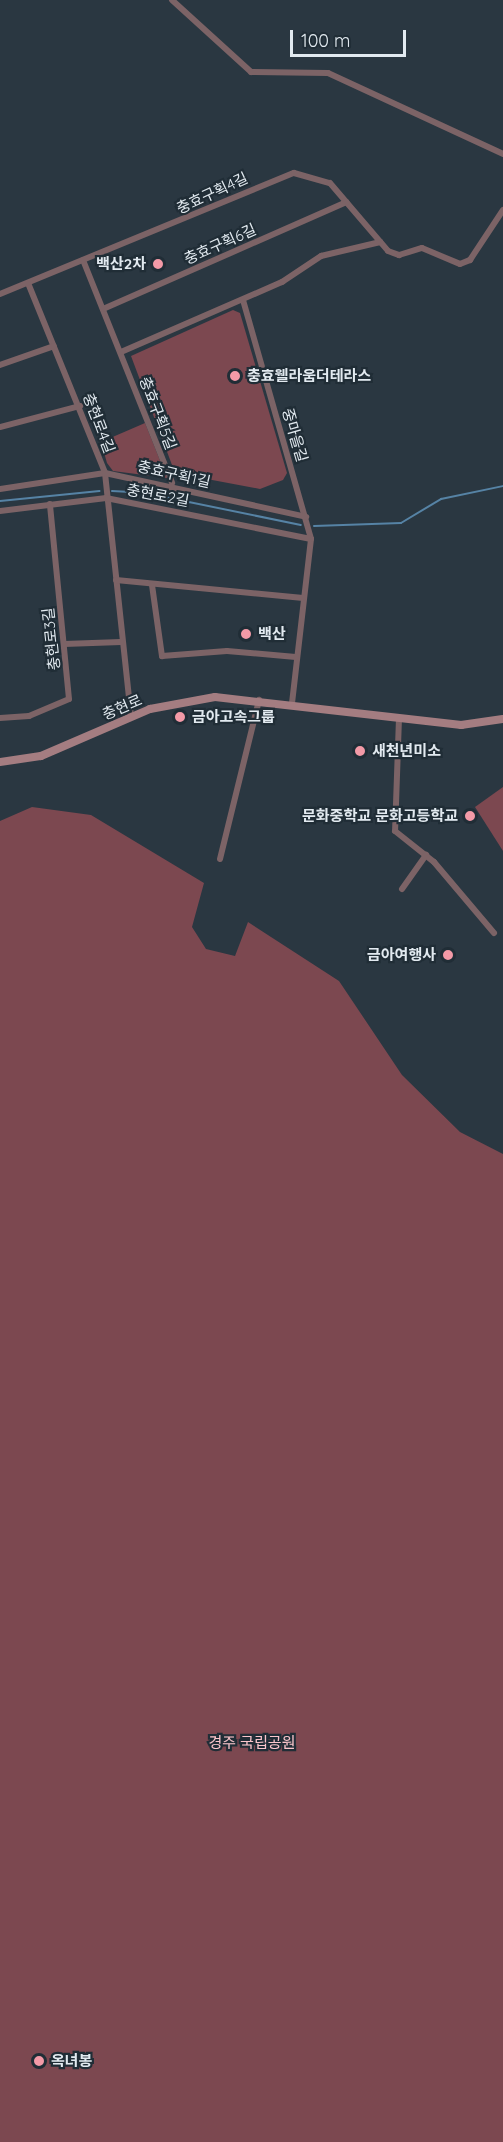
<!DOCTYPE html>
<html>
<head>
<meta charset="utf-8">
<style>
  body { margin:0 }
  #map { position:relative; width:503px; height:2142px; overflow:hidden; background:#2a3741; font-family:Quicksand,"Noto Sans KR",sans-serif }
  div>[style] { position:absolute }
  .green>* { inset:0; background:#7c4850 }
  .stream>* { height:2px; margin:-1px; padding:0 1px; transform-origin:1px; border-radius:1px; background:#5683a5 }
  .street>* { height:6px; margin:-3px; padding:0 3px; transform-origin:3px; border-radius:3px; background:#7c6366 }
  .secondary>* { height:8px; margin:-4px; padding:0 4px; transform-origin:4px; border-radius:4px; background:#a47d81 }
  .dots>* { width:16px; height:16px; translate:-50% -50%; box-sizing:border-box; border:3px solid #202d36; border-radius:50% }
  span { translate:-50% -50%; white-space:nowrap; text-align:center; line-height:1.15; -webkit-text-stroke:4.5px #202d36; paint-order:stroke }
  .street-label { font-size:15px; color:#e2eaf0 }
  .poi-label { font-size:15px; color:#e2eaf0; font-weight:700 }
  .right { translate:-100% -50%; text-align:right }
  .left { translate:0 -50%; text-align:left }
  .park-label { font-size:15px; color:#fbc6cc }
  .scale { position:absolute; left:290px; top:30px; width:116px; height:27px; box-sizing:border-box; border:3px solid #e2eaf0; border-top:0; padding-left:8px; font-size:18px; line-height:21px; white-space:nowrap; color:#e2eaf0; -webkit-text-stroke:4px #202d36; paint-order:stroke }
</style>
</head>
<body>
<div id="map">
  <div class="green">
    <div style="clip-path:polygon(233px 310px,240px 313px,287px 473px,283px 480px,260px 489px,175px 473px,131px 356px)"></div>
    <div style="clip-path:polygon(145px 423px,167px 478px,113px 471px,107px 463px,101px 442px)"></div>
    <div style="clip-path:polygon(503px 787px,503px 851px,475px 807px)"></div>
    <div style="clip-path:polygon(32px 807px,91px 815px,204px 883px,192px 927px,206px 949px,235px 956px,248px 922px,339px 981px,402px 1075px,460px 1132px,503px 1154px,503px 2142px,0 2142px,0 821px)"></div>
  </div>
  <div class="stream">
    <div style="left:112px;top:491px;width:33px;rotate:3deg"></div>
    <div style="left:145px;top:493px;width:159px;rotate:11.6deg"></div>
    <div style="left:0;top:501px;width:100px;rotate:-5.8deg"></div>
    <div style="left:314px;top:526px;width:87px;rotate:-2deg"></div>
    <div style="left:401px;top:523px;width:47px;rotate:-31deg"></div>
    <div style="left:441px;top:499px;width:63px;rotate:-11.8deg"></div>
  </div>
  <div class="street">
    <div style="left:172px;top:0;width:107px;rotate:42.3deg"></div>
    <div style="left:251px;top:72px;width:77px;rotate:0.7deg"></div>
    <div style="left:328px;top:73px;width:193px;rotate:24.8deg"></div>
    <div style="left:83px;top:260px;width:240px;rotate:68.2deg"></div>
    <div style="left:28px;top:283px;width:205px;rotate:67.9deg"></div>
    <div style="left:105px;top:473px;width:245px;rotate:83.9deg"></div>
    <div style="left:0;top:294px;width:318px;rotate:-22.4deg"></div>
    <div style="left:294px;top:173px;width:37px;rotate:16deg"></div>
    <div style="left:330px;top:183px;width:89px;rotate:49.5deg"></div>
    <div style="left:388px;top:251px;width:12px;rotate:20deg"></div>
    <div style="left:399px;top:255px;width:24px;rotate:-17deg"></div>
    <div style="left:422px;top:248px;width:41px;rotate:22.8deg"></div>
    <div style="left:460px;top:264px;width:11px;rotate:-22deg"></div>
    <div style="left:470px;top:260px;width:60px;rotate:-56.6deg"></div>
    <div style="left:243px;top:300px;width:248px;rotate:74.1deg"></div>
    <div style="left:311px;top:539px;width:165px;rotate:96.6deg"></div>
    <div style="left:103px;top:309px;width:266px;rotate:-23.7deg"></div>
    <div style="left:121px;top:352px;width:176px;rotate:-23.5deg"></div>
    <div style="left:282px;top:282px;width:47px;rotate:-33.7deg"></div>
    <div style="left:321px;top:256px;width:61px;rotate:-13.3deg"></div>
    <div style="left:0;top:365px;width:57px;rotate:-19.4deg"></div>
    <div style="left:0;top:427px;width:83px;rotate:-14.7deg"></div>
    <div style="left:0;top:489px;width:106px;rotate:-8.7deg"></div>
    <div style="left:105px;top:473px;width:206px;rotate:12.3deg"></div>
    <div style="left:0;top:511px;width:107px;rotate:-7deg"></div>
    <div style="left:106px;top:498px;width:209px;rotate:11.3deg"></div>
    <div style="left:116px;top:580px;width:188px;rotate:5.5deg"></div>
    <div style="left:152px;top:585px;width:72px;rotate:82deg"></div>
    <div style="left:162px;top:656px;width:65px;rotate:-4.4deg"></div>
    <div style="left:227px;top:651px;width:69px;rotate:5deg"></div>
    <div style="left:64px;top:644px;width:57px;rotate:-2deg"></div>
    <div style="left:0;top:718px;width:29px;rotate:-4deg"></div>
    <div style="left:29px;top:716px;width:43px;rotate:-23deg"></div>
    <div style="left:69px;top:699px;width:196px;rotate:-95.6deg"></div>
    <div style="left:399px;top:718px;width:113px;rotate:92deg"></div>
    <div style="left:395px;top:831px;width:50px;rotate:38.5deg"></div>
    <div style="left:434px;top:862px;width:93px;rotate:49.8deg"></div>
    <div style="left:220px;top:859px;width:164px;rotate:-76.2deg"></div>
    <div style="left:402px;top:889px;width:42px;rotate:-54.8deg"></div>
  </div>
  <div class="secondary">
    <div style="left:0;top:762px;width:41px;rotate:-8.3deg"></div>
    <div style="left:41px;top:756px;width:119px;rotate:-23.3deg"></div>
    <div style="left:150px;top:709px;width:66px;rotate:-10.5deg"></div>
    <div style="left:215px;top:697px;width:248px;rotate:6.5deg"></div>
    <div style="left:461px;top:725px;width:42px;rotate:-8.1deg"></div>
  </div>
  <div class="dots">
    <div style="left:158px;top:264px;background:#f39aa7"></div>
    <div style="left:235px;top:376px;background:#f39aa7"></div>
    <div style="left:246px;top:634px;background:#f39aa7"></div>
    <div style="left:180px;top:717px;background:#f39aa7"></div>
    <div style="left:360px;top:751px;background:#f39aa7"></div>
    <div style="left:470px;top:816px;background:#f39aa7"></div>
    <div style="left:448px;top:955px;background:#f39aa7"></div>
    <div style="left:39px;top:2061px;background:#f39aa7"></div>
  </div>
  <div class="street-label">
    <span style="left:212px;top:193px;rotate:-25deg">충효구획4길</span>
    <span style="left:220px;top:244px;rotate:-24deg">충효구획6길</span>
    <span style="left:158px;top:413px;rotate:69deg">충효구획5길</span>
    <span style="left:99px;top:423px;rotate:69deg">충현로4길</span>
    <span style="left:295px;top:435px;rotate:74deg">중마을길</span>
    <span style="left:174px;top:474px;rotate:13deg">충효구획1길</span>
    <span style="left:158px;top:495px;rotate:11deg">충현로2길</span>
    <span style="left:51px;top:639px;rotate:-96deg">충현로3길</span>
    <span style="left:122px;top:707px;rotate:-23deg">충현로</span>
  </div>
  <div class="poi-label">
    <span class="right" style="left:146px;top:264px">백산2차</span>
    <span class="left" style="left:247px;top:376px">충효웰라움더테라스</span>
    <span class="left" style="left:258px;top:634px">백산</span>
    <span class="left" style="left:192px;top:717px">금아고속그룹</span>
    <span class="left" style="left:372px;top:751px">새천년미소</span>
    <span class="right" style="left:458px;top:816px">문화중학교 문화고등학교</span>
    <span class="right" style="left:436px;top:955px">금아여행사</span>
    <span class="left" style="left:51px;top:2061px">옥녀봉</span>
  </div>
  <div class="park-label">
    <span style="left:252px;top:1743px">경주 국립공원</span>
  </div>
  <div class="scale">100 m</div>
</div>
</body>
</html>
